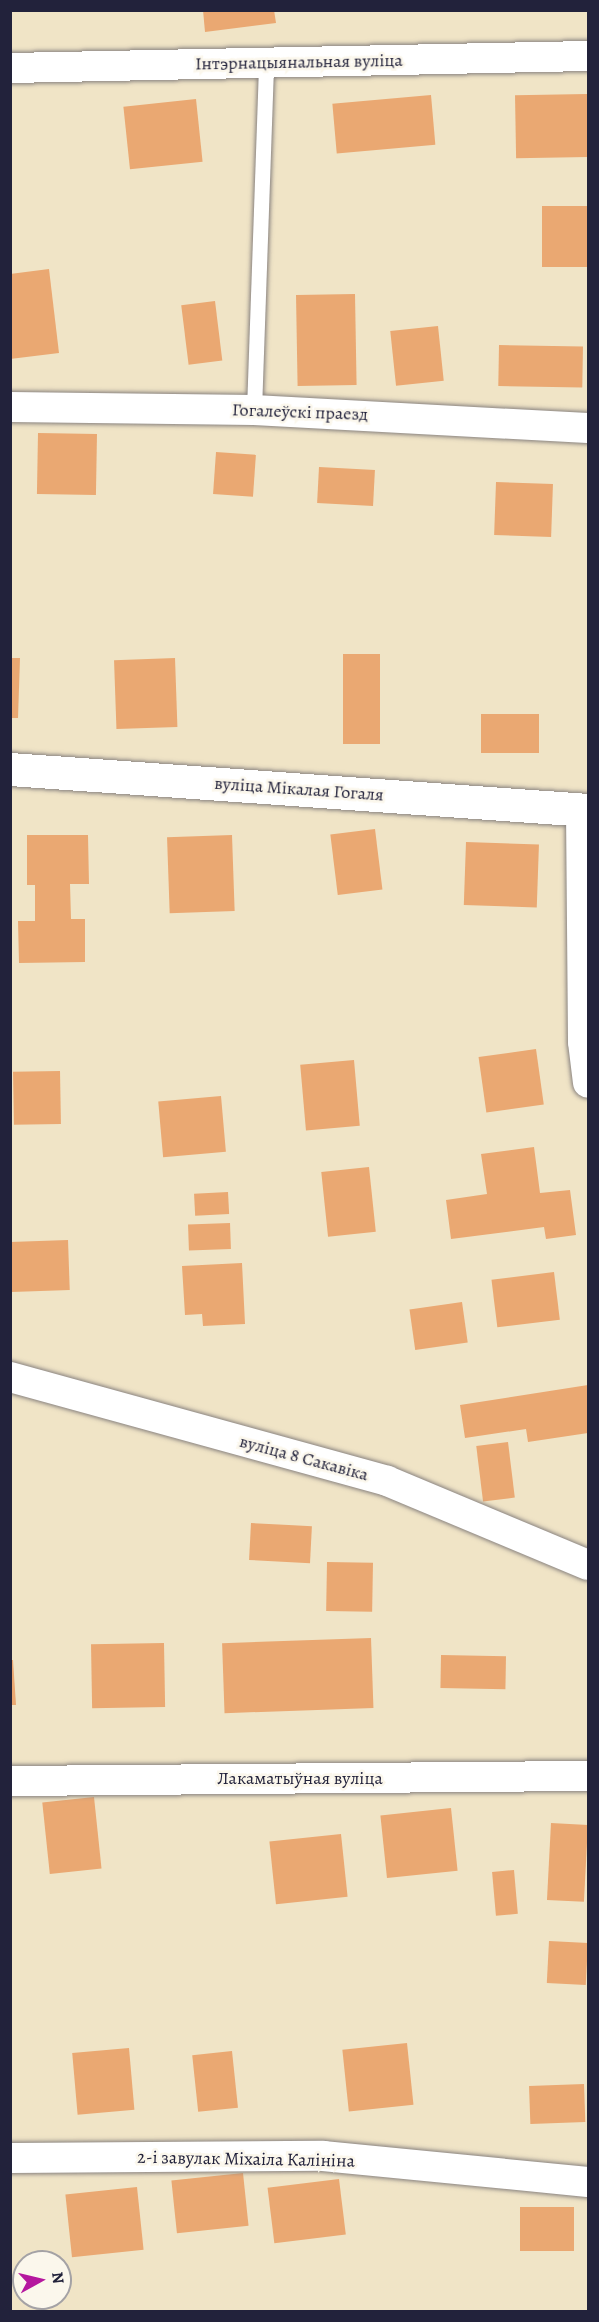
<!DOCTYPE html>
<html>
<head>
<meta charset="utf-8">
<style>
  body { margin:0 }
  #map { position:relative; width:599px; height:2322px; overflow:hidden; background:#f0e4c6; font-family:Alegreya,serif }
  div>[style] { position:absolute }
  .building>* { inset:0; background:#eaa872; transform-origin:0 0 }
  .roads { filter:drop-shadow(0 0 2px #898380) drop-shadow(0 0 2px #898380) }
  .lane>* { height:15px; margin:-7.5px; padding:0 7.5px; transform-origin:7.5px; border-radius:7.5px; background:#fff }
  .street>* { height:30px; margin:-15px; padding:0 15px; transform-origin:15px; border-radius:15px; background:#fff }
  .secondary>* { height:33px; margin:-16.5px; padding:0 16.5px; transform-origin:16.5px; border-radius:16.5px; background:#fff }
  span { translate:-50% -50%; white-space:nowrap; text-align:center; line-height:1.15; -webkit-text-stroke:5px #fbf7ec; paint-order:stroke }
  .street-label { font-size:18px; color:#22223b }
  .frame { position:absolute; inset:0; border:12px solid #22223b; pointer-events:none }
  .north { position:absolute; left:12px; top:2250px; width:60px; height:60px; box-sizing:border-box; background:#fbf7ec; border:2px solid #a4a2a5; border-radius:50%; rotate:82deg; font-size:16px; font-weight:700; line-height:24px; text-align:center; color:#22223b }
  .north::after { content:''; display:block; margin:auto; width:21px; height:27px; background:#b5179e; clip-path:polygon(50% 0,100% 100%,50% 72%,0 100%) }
</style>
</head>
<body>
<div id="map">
  <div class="building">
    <div style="clip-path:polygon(203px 10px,274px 10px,276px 23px,205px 32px)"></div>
    <div style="left:587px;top:94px;width:63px;height:72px;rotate:89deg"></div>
    <div style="left:431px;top:95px;width:50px;height:99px;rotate:85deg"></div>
    <div style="left:196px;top:99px;width:63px;height:73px;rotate:84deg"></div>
    <div style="left:588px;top:206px;width:61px;height:46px;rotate:90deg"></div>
    <div style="clip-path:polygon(49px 269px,59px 353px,10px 359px,10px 274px)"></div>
    <div style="left:355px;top:294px;width:91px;height:59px;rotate:89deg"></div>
    <div style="left:215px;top:301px;width:60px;height:34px;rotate:83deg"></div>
    <div style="left:438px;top:326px;width:55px;height:48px;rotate:84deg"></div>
    <div style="left:499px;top:345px;width:84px;height:41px;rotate:1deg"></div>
    <div style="left:38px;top:433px;width:59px;height:61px;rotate:1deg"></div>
    <div style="left:216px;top:452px;width:40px;height:42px;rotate:4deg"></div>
    <div style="left:319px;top:467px;width:56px;height:36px;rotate:3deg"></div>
    <div style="left:496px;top:482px;width:57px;height:53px;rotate:2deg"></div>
    <div style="left:343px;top:654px;width:37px;height:90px"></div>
    <div style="clip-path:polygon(10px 658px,20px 658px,18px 718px,10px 718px)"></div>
    <div style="left:175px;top:658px;width:69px;height:61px;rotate:88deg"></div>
    <div style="left:481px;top:714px;width:58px;height:39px"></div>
    <div style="left:375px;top:829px;width:61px;height:45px;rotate:83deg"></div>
    <div style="clip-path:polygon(27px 835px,88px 835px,89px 884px,70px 884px,71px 919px,85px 919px,85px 962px,19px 963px,18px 921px,35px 921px,35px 885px,27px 885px)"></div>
    <div style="left:232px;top:835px;width:76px;height:65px;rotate:88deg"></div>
    <div style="left:466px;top:842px;width:73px;height:63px;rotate:2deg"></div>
    <div style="left:536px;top:1049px;width:56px;height:58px;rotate:82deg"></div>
    <div style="left:354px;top:1060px;width:66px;height:54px;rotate:85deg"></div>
    <div style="left:60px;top:1071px;width:53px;height:47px;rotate:89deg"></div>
    <div style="left:221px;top:1096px;width:56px;height:63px;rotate:85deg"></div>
    <div style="clip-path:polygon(534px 1147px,540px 1193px,570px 1190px,576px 1235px,546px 1239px,544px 1227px,451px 1239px,446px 1200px,487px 1194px,481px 1154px)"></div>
    <div style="left:369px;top:1167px;width:65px;height:48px;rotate:84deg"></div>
    <div style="left:228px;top:1192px;width:22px;height:34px;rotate:87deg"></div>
    <div style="left:230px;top:1223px;width:26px;height:42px;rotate:88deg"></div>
    <div style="left:68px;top:1240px;width:50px;height:58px;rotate:88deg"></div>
    <div style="clip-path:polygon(242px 1263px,245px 1324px,203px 1326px,202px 1314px,185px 1315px,182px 1266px)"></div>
    <div style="left:554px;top:1272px;width:48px;height:63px;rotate:83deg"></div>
    <div style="left:462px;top:1302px;width:41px;height:53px;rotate:82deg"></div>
    <div style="clip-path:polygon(588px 1385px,588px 1433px,528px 1442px,526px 1429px,465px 1438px,460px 1405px)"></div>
    <div style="left:508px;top:1442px;width:56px;height:32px;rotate:83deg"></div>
    <div style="left:251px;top:1523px;width:61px;height:37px;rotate:3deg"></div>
    <div style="left:327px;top:1562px;width:46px;height:49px;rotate:1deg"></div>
    <div style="left:371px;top:1638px;width:70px;height:149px;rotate:88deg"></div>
    <div style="left:164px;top:1643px;width:64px;height:73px;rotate:89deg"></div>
    <div style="left:441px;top:1655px;width:65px;height:33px;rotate:1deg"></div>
    <div style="clip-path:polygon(10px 1660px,13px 1660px,16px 1705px,10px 1705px)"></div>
    <div style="left:94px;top:1797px;width:72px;height:52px;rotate:84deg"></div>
    <div style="left:451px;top:1808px;width:63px;height:71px;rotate:84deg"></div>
    <div style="left:551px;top:1823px;width:37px;height:77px;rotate:3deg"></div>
    <div style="left:341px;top:1834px;width:63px;height:72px;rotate:84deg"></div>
    <div style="left:514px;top:1870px;width:44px;height:22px;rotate:85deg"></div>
    <div style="left:549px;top:1941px;width:39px;height:42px;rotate:3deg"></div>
    <div style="left:407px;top:2043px;width:62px;height:65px;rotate:84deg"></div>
    <div style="left:129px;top:2048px;width:62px;height:57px;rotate:85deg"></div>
    <div style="left:232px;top:2051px;width:57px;height:40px;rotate:84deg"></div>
    <div style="left:584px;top:2084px;width:38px;height:55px;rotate:88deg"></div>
    <div style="left:243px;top:2173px;width:53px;height:72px;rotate:84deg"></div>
    <div style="left:339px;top:2179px;width:56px;height:72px;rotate:83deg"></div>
    <div style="left:137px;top:2187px;width:63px;height:72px;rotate:84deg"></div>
    <div style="left:520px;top:2207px;width:54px;height:44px"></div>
  </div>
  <div class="roads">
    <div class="lane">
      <div style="left:254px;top:410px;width:347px;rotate:-88deg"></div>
    </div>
    <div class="street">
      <div style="left:10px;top:68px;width:578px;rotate:-1.19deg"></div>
      <div style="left:10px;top:407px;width:244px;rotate:0.7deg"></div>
      <div style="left:254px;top:410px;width:334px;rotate:3.1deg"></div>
      <div style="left:581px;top:810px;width:232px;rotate:89.5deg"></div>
      <div style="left:583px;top:1042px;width:41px;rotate:83deg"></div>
      <div style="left:10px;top:1377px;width:391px;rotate:15.4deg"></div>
      <div style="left:387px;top:1481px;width:218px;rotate:22.7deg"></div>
      <div style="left:10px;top:1781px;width:578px;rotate:-0.5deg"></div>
      <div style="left:10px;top:2158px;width:313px;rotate:-0.4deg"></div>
      <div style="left:323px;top:2156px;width:266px;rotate:5.6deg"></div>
    </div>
    <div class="secondary">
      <div style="left:10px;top:769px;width:579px;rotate:4.06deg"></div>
    </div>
  </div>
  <div class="street-label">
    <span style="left:299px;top:62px;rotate:-1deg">Інтэрнацыянальная вуліца</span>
    <span style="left:300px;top:412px;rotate:2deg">Гогалеўскі праезд</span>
    <span style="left:299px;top:789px;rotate:4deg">вуліца Мікалая Гогаля</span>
    <span style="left:304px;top:1458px;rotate:15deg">вуліца 8 Сакавіка</span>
    <span style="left:300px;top:1778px">Лакаматыўная вуліца</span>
    <span style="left:246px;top:2159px;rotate:1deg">2-і завулак Міхаіла Калініна</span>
  </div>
  <div class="frame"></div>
  <div class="north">N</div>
</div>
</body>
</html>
